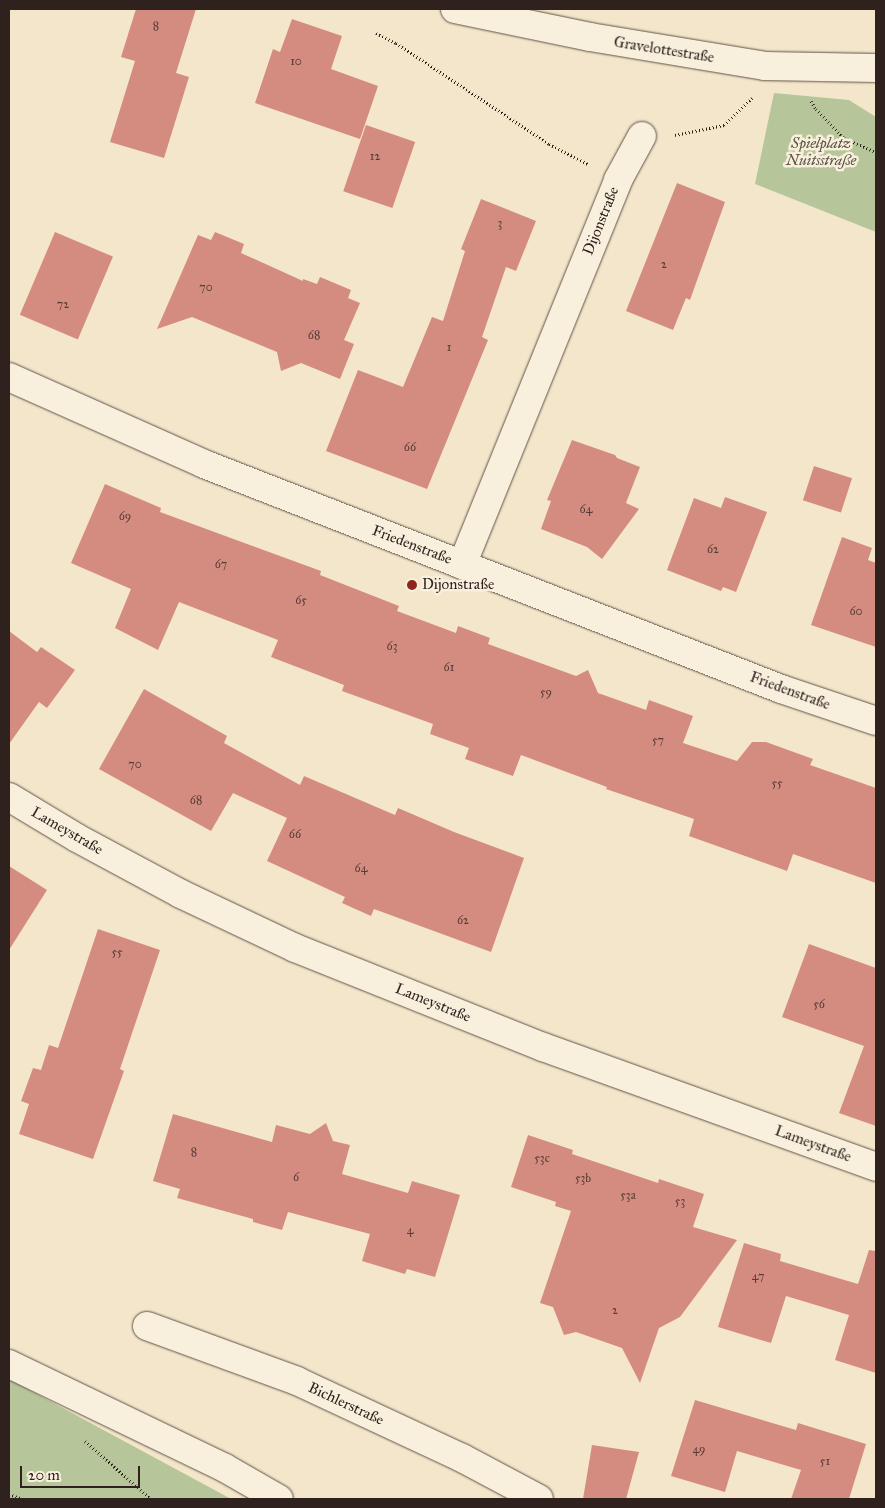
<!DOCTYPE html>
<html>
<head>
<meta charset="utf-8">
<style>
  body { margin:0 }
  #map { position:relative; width:885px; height:1508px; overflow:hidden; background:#f4e6ca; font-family:"IM FELL Great Primer",serif }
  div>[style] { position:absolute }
  .green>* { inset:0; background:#b7c69a }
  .building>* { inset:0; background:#d58c80; transform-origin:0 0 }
  .path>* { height:3px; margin-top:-1.5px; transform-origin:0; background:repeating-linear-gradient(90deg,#2f221e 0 1px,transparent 0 3.5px) }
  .roads { filter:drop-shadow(0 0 1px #605349) drop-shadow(0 0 1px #605349) }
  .minor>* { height:28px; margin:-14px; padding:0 14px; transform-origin:14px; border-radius:14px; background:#f8efdd }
  .dots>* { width:14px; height:14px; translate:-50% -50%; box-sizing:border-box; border:2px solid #f8efdd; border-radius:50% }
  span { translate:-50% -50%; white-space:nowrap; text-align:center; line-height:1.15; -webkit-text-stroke:5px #f8efdd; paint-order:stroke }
  .number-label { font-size:12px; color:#583c36 }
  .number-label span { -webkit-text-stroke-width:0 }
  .street-label { font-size:15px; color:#2f221e }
  .park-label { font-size:15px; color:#585343; font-style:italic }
  .poi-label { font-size:15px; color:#2f221e }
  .left { translate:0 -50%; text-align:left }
  .frame { position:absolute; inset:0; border:10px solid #2f221e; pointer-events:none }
  .scale { position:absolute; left:20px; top:1466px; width:120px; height:22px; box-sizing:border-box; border:2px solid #2f221e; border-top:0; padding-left:6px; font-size:15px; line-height:18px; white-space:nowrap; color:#2f221e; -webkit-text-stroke:4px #f8efdd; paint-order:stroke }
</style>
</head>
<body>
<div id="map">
  <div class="green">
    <div style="clip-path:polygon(774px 93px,849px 100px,876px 117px,876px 232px,755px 184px)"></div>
    <div style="clip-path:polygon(9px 1379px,209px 1487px,231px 1499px,9px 1499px)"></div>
  </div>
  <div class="building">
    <div style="clip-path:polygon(136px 9px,196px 9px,176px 73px,189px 77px,164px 158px,110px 142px,135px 61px,121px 57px)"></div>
    <div style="clip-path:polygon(292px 19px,342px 36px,331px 69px,378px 86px,360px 139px,255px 103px,273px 49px,280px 52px)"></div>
    <div style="left:366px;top:125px;width:52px;height:70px;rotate:19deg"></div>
    <div style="clip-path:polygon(677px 183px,725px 202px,690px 300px,686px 298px,673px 330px,626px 311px)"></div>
    <div style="clip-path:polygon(481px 199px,536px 221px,516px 271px,506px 267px,482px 337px,488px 340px,427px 489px,326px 451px,358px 370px,403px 387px,432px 317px,443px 321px,465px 251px,461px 249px)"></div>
    <div style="left:55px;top:232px;width:63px;height:90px;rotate:23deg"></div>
    <div style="clip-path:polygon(215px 232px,244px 244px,241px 253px,303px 281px,303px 279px,317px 284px,320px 277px,351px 290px,348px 298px,360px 303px,344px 340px,354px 344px,340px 379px,301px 363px,281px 371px,277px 352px,192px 317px,157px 329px,198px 235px,211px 240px)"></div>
    <div style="clip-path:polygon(572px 440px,615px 455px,617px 458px,640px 467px,626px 503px,639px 509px,602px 559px,587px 547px,541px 529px,551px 501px,547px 500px)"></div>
    <div style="left:814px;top:466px;width:40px;height:36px;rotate:18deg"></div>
    <div style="clip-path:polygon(105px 484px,161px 508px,160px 512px,321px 571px,320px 575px,399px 606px,397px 611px,456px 633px,458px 626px,490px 638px,488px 644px,576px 676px,588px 670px,598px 693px,646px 710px,649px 700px,693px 716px,683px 743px,737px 761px,752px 742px,766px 742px,813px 759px,810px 765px,876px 788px,876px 883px,793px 854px,787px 871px,689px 836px,694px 819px,606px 789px,607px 787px,521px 755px,513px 776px,465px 759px,469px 748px,430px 734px,433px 724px,342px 691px,344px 685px,271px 657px,278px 640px,179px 602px,158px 650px,115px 628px,131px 589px,71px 563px)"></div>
    <div style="clip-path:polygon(725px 497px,767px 512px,736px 592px,723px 587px,721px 591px,667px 570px,694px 498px,721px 508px)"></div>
    <div style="clip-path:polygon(842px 537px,872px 548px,868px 560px,876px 563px,876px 647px,811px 625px)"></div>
    <div style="clip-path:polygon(9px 631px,37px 652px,41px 647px,75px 670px,47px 708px,39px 702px,9px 744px)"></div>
    <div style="clip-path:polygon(144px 689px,227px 736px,224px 743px,300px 785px,304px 776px,395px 815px,398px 808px,454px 832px,524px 858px,491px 952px,374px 909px,371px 916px,342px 903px,345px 897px,267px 861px,287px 818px,233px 793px,211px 831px,99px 769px)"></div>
    <div style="clip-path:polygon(9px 866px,47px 890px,9px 950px)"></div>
    <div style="clip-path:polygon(98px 929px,160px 950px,120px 1069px,124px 1071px,93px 1159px,19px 1134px,29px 1104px,21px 1101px,33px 1068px,41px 1070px,49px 1045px,58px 1048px)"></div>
    <div style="clip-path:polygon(809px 944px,876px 968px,876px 1126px,839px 1113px,864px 1046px,782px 1017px)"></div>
    <div style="clip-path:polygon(173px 1114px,272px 1142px,276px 1125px,310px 1134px,326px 1123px,333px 1141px,350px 1145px,342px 1174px,408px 1193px,412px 1181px,460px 1195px,435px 1277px,407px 1269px,405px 1274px,362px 1261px,370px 1234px,288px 1212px,282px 1230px,253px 1222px,253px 1219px,177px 1198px,180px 1189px,153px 1181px)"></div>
    <div style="clip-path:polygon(528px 1135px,573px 1150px,572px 1154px,658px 1183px,659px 1179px,704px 1194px,693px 1227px,737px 1240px,680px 1317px,659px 1328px,640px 1383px,622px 1348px,576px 1332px,564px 1335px,553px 1307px,540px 1303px,571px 1211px,555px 1206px,556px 1202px,511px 1187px)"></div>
    <div style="clip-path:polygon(744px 1243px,781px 1254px,780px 1261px,858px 1284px,869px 1250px,876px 1251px,876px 1373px,835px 1360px,849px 1315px,786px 1296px,771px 1343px,718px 1327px)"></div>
    <div style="clip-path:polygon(695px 1400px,796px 1430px,798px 1423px,866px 1444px,849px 1499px,791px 1499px,801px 1470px,737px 1451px,725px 1492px,671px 1476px)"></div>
    <div style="clip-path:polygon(592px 1445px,639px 1452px,626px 1499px,583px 1499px)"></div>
  </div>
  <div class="path">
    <div style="left:376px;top:33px;width:22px;rotate:27deg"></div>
    <div style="left:396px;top:43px;width:183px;rotate:33.4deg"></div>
    <div style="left:549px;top:144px;width:44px;rotate:27.1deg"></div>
    <div style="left:811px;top:101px;width:9px;rotate:58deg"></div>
    <div style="left:816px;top:109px;width:40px;rotate:46deg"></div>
    <div style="left:844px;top:138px;width:35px;rotate:24deg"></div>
    <div style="left:675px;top:135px;width:50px;rotate:-11.5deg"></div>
    <div style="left:724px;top:125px;width:39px;rotate:-44deg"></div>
    <div style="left:85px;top:1441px;width:88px;rotate:41.3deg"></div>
    <div style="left:9px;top:1494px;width:15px;rotate:20deg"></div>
  </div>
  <div class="roads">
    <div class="minor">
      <div style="left:455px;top:9px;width:138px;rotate:11.7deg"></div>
      <div style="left:590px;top:37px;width:177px;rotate:9.4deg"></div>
      <div style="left:765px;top:66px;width:111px;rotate:1deg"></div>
      <div style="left:9px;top:377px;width:214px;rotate:24deg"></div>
      <div style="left:204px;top:464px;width:619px;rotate:21.3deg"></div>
      <div style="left:781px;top:689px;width:100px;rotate:18.6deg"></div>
      <div style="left:462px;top:565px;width:415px;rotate:-67.9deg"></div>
      <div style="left:618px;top:180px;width:50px;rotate:-61.4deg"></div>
      <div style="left:9px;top:797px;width:79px;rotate:31.1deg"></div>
      <div style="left:77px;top:838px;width:118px;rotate:28.3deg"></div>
      <div style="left:181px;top:894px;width:126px;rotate:25.3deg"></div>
      <div style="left:295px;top:948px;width:267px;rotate:21.8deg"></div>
      <div style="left:543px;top:1047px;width:354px;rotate:19.8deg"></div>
      <div style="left:147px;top:1326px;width:160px;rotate:20.1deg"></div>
      <div style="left:297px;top:1381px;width:182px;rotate:25deg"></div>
      <div style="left:462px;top:1458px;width:87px;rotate:28deg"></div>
      <div style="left:9px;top:1364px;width:240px;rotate:25.7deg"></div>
      <div style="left:225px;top:1468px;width:62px;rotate:29.9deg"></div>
    </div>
  </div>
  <div class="dots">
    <div style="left:412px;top:585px;background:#8f2418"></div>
  </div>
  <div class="number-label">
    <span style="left:156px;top:27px">8</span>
    <span style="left:296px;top:62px">10</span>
    <span style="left:375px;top:157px">12</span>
    <span style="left:500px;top:224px">3</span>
    <span style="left:664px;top:265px">2</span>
    <span style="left:206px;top:288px">70</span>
    <span style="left:63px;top:305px">72</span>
    <span style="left:314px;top:336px">68</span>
    <span style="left:449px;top:348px">1</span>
    <span style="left:410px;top:448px">66</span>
    <span style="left:586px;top:510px">64</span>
    <span style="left:125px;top:517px">69</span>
    <span style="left:713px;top:550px">62</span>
    <span style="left:221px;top:565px">67</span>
    <span style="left:301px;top:601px">65</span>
    <span style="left:856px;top:612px">60</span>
    <span style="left:392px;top:647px">63</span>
    <span style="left:449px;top:668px">61</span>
    <span style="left:546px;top:693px">59</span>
    <span style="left:658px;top:741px">57</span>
    <span style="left:135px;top:765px">70</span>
    <span style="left:777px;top:784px">55</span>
    <span style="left:196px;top:801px">68</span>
    <span style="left:295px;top:835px">66</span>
    <span style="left:361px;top:869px">64</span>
    <span style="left:463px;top:921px">62</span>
    <span style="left:117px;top:953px">55</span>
    <span style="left:819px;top:1005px">56</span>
    <span style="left:194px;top:1153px">8</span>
    <span style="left:542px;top:1159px">53c</span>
    <span style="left:296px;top:1178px">6</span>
    <span style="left:583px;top:1179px">53b</span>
    <span style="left:628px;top:1196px">53a</span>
    <span style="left:680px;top:1202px">53</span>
    <span style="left:410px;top:1231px">4</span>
    <span style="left:758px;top:1277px">47</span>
    <span style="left:615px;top:1311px">2</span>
    <span style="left:699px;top:1450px">49</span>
    <span style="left:825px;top:1462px">51</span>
  </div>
  <div class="street-label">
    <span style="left:664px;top:50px;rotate:9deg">Gravelottestraße</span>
    <span style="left:601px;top:221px;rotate:-68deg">Dijonstraße</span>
    <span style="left:412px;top:545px;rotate:21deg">Friedenstraße</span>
    <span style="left:790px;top:691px;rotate:20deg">Friedenstraße</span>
    <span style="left:67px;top:831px;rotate:30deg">Lameystraße</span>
    <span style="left:433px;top:1003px;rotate:22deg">Lameystraße</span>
    <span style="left:813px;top:1144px;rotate:20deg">Lameystraße</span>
    <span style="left:346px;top:1404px;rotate:25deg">Bichlerstraße</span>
  </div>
  <div class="park-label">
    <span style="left:821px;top:152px">Spielplatz<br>Nuitsstraße</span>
  </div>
  <div class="poi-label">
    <span class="left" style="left:422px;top:585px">Dijonstraße</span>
  </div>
  <div class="frame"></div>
  <div class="scale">20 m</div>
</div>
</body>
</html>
